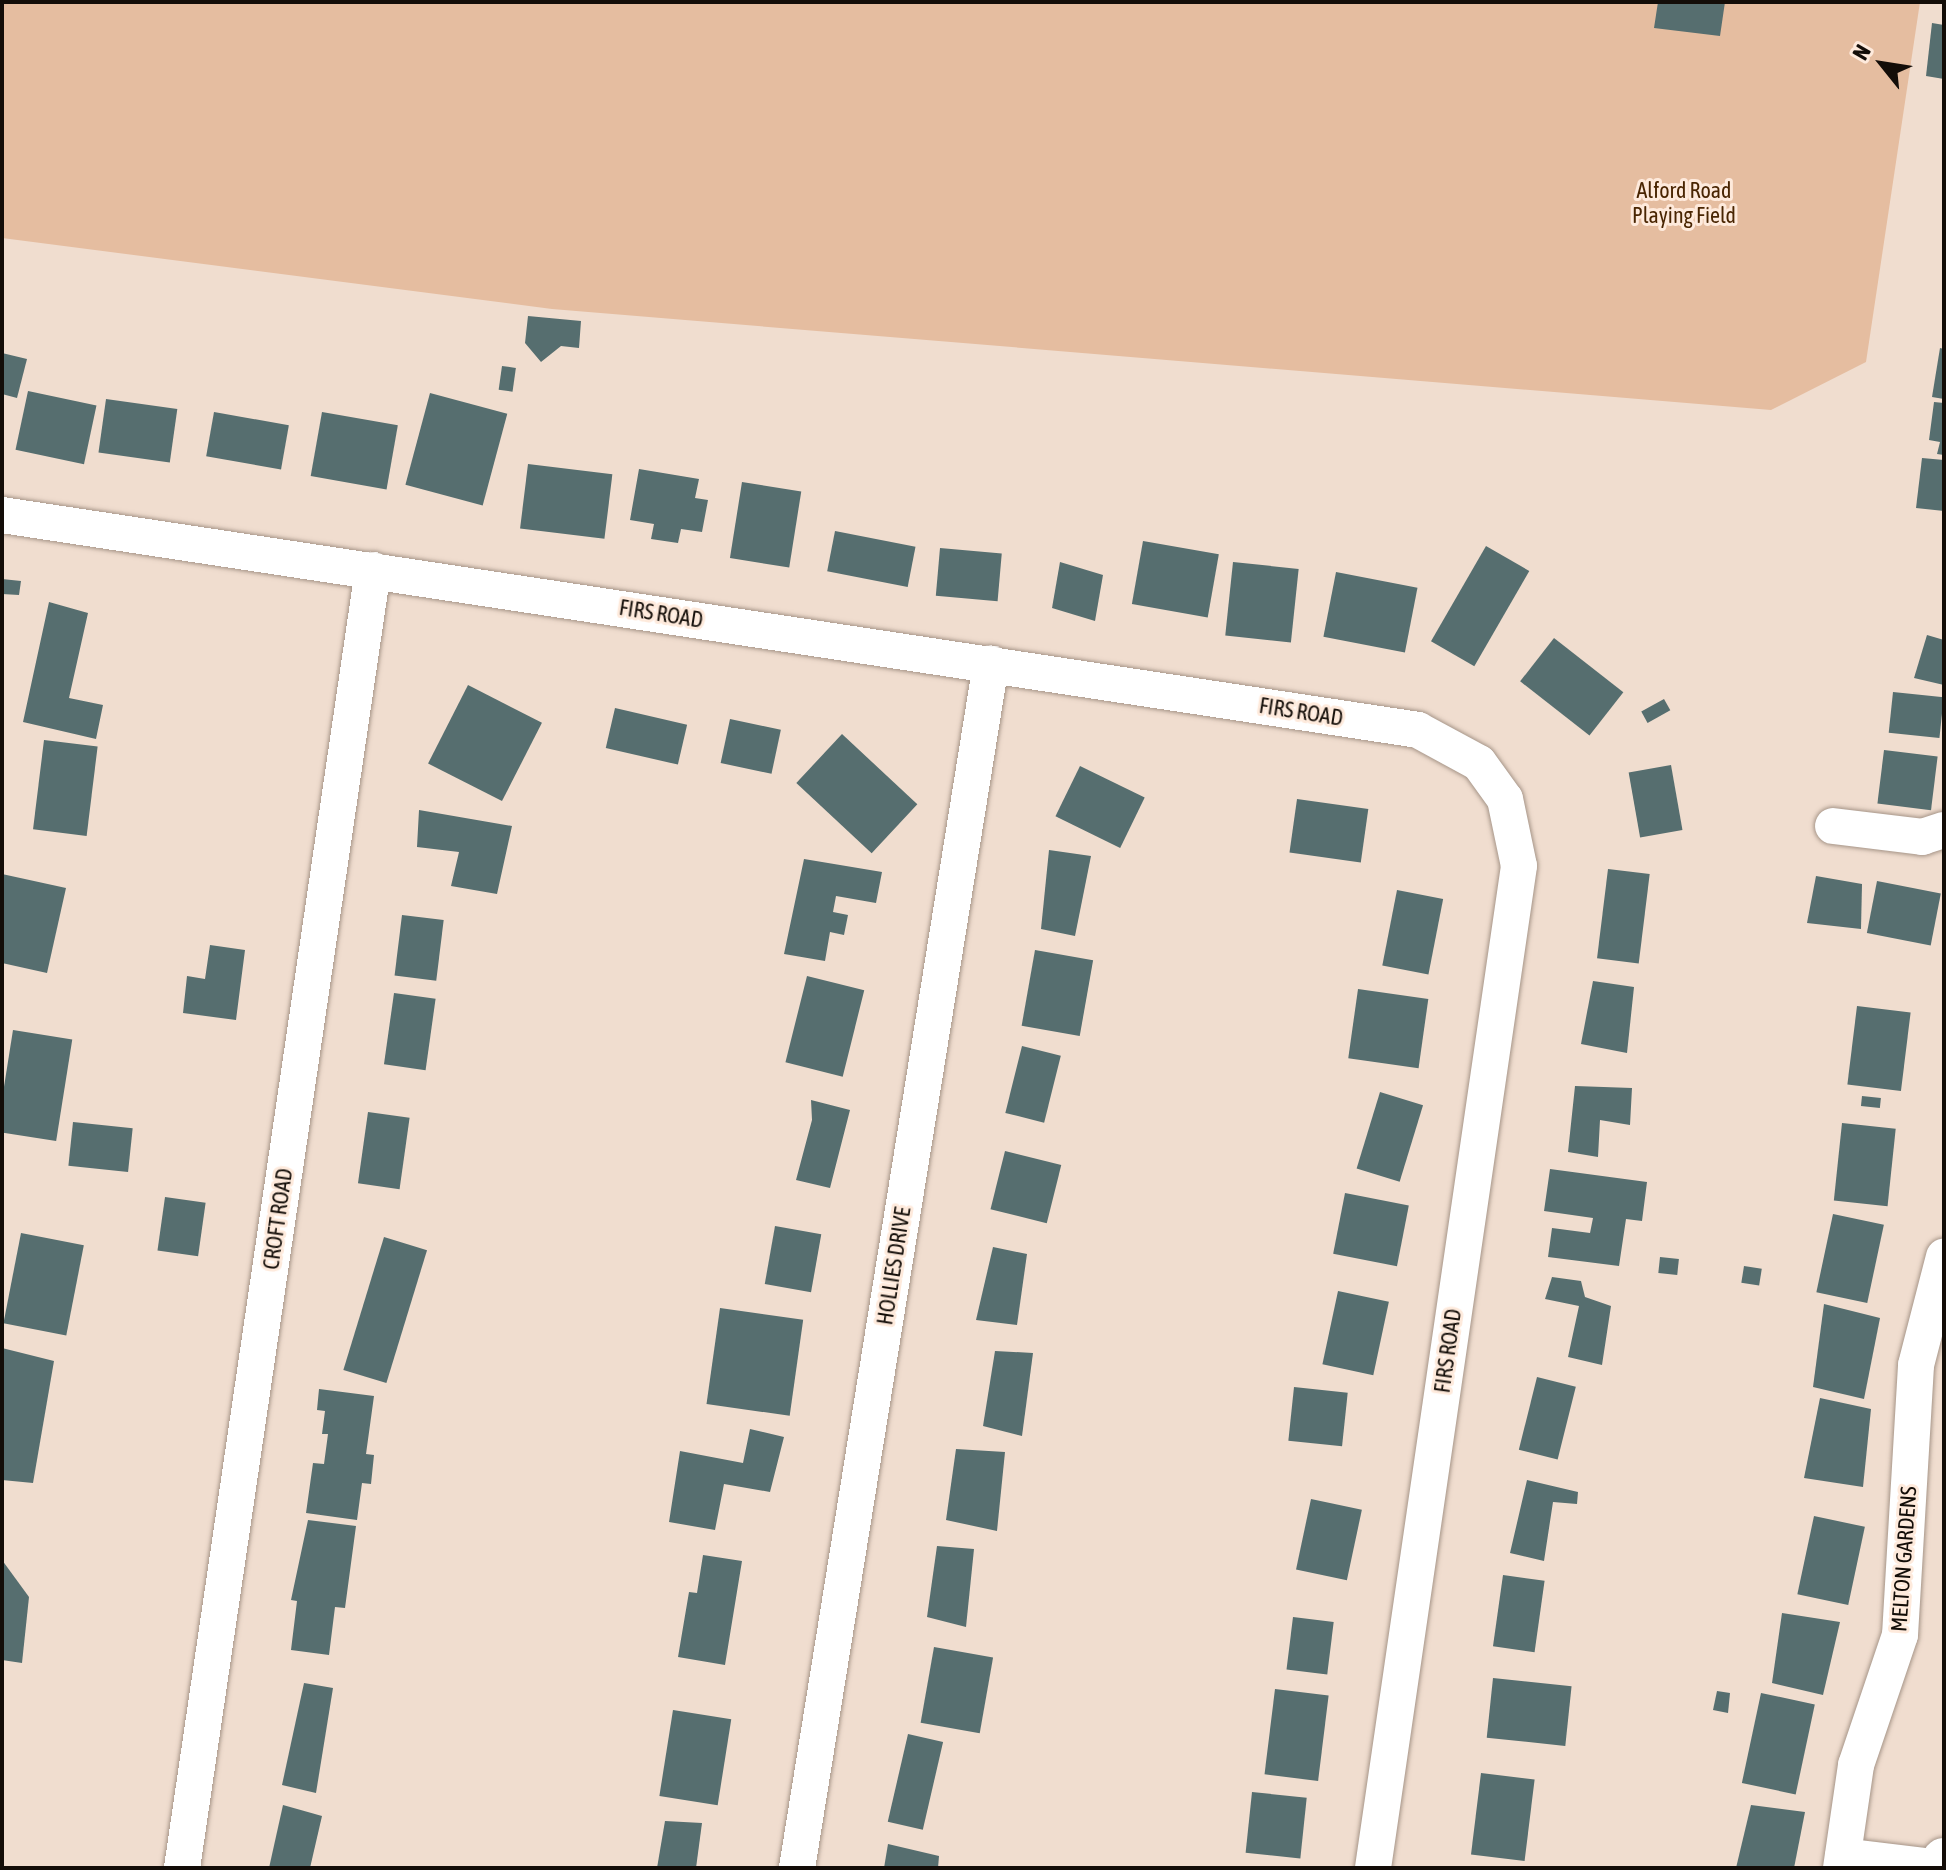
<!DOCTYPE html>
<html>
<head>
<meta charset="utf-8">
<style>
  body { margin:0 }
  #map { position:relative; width:1946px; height:1870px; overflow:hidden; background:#f0ddcf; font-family:"Asap Condensed",sans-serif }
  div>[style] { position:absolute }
  .green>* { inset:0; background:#e5bda0 }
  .building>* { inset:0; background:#566e6f; transform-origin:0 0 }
  .roads { filter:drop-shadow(0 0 2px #a69588) drop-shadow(0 0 2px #a69588) }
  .street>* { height:36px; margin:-18px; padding:0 18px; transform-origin:18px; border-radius:18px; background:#fff }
  .secondary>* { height:44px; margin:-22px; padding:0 22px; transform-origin:22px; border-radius:22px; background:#fff }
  span { translate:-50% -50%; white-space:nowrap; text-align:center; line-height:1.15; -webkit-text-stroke:6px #feeadc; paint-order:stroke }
  .park-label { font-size:22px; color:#492502 }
  .street-label { font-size:22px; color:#130d08 }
  .frame { position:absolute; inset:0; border:4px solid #130d08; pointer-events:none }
  .north { position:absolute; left:1842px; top:24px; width:80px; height:80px; -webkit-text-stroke:6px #feeadc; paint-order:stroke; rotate:300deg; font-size:22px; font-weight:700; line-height:32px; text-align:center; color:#130d08 }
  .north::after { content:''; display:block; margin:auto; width:28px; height:36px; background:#130d08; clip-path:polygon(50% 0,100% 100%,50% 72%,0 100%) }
</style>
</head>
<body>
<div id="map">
  <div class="green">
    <div style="clip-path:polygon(2px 2px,1920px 2px,1866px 362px,1771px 410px,552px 309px,2px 238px)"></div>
  </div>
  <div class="building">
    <div style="clip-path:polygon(1658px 2px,1725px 2px,1720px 36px,1654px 28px)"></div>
    <div style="clip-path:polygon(1932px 23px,1944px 25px,1944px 79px,1926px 76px)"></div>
    <div style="clip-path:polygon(528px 316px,581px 321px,579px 348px,561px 346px,541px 362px,525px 343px)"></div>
    <div style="clip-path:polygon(1940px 348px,1944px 349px,1944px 399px,1932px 397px)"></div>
    <div style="clip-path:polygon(2px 353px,27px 359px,17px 398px,2px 394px)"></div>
    <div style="left:502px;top:366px;width:14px;height:24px;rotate:8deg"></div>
    <div style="left:28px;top:391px;width:70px;height:60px;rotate:12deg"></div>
    <div style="left:430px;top:393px;width:80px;height:95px;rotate:15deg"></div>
    <div style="left:106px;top:399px;width:72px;height:54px;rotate:8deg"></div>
    <div style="clip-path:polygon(1934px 402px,1944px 403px,1944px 455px,1937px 454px,1940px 442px,1929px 440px)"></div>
    <div style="left:214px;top:412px;width:76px;height:45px;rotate:10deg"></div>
    <div style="left:322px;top:412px;width:77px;height:65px;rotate:10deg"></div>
    <div style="clip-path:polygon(1922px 458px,1944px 460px,1944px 511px,1916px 508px)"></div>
    <div style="left:528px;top:464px;width:85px;height:65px;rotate:7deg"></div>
    <div style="clip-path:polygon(639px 469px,699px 479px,695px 498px,708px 500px,702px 532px,681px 529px,678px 543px,651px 539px,654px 524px,630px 520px)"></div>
    <div style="left:742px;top:482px;width:60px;height:77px;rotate:9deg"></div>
    <div style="left:835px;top:531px;width:82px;height:41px;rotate:11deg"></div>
    <div style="left:1143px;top:541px;width:77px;height:64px;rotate:10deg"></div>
    <div style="left:1486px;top:546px;width:50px;height:110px;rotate:30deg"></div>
    <div style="left:940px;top:548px;width:62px;height:48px;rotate:5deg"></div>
    <div style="clip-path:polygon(1060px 562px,1103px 575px,1095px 621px,1052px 608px)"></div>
    <div style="left:1233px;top:562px;width:66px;height:74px;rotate:6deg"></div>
    <div style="left:1336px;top:572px;width:83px;height:66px;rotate:11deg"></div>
    <div style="clip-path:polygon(2px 579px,21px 581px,19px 595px,2px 594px)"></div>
    <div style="clip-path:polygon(49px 602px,88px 613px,69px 698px,103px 705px,96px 739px,23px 722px)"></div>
    <div style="clip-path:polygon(1927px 635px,1944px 640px,1944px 685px,1914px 678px)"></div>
    <div style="left:1554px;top:638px;width:88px;height:55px;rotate:38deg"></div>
    <div style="left:468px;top:685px;width:83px;height:88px;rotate:27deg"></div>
    <div style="left:1893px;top:692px;width:51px;height:41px;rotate:6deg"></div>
    <div style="left:1664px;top:699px;width:13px;height:26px;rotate:61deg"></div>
    <div style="left:615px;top:708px;width:74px;height:41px;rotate:13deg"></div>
    <div style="left:730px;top:719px;width:52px;height:45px;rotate:12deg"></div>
    <div style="left:842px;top:734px;width:103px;height:67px;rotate:43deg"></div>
    <div style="left:44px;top:740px;width:54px;height:90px;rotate:7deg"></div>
    <div style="left:1884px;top:750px;width:54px;height:54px;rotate:7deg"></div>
    <div style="left:1671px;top:765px;width:66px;height:43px;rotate:80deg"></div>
    <div style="left:1080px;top:766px;width:72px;height:56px;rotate:26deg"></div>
    <div style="left:1297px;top:799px;width:72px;height:54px;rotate:8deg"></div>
    <div style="clip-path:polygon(419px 810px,512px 826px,497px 894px,451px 886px,459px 852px,417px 847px)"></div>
    <div style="clip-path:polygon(1049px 850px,1091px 856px,1075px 936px,1041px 929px)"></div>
    <div style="clip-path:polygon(804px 859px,882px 872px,876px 903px,836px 896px,833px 912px,848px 915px,844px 935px,830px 932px,825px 961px,784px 954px)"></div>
    <div style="left:1608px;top:869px;width:42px;height:90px;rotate:7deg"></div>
    <div style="clip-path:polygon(2px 874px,66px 888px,47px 973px,2px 963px)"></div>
    <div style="clip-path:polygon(1816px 876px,1862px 884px,1861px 929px,1807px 923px)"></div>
    <div style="left:1877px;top:881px;width:65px;height:53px;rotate:11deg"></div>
    <div style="left:1397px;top:890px;width:47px;height:77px;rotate:11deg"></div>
    <div style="left:402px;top:915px;width:42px;height:61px;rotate:7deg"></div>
    <div style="clip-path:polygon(210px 945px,245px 950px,236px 1020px,183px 1013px,187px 976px,205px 979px)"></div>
    <div style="left:1035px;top:950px;width:59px;height:77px;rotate:10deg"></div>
    <div style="left:807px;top:976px;width:59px;height:89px;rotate:14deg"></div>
    <div style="clip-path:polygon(1593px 981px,1634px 987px,1627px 1053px,1581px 1044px)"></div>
    <div style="left:1358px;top:989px;width:71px;height:70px;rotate:8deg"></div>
    <div style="left:394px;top:993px;width:42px;height:72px;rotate:8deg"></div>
    <div style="left:1857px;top:1006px;width:54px;height:79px;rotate:7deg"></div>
    <div style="left:13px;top:1030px;width:60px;height:103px;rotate:9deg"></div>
    <div style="left:1022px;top:1046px;width:40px;height:69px;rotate:14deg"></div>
    <div style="clip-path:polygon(1575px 1086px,1632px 1088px,1630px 1125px,1600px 1120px,1598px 1157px,1568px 1152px)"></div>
    <div style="left:1380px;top:1092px;width:45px;height:80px;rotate:17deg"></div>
    <div style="left:1862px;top:1096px;width:19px;height:10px;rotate:6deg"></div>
    <div style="clip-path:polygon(811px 1100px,850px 1110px,830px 1188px,796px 1180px,812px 1120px)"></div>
    <div style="left:368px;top:1112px;width:42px;height:72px;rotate:8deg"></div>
    <div style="left:73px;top:1122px;width:60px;height:44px;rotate:6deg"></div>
    <div style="left:1842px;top:1123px;width:54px;height:78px;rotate:6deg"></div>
    <div style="left:1005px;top:1151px;width:58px;height:60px;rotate:14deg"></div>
    <div style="clip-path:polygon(1550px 1169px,1647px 1182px,1642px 1221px,1626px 1219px,1619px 1266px,1548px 1257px,1552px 1228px,1590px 1233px,1593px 1218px,1544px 1211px)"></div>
    <div style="left:1345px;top:1193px;width:65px;height:62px;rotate:11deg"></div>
    <div style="left:165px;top:1197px;width:41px;height:54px;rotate:8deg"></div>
    <div style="left:1833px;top:1214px;width:52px;height:80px;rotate:12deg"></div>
    <div style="left:775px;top:1226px;width:47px;height:59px;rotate:10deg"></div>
    <div style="left:21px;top:1233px;width:64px;height:92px;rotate:11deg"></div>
    <div style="left:384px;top:1237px;width:45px;height:139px;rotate:17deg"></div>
    <div style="clip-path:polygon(993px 1247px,1027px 1254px,1017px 1325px,976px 1320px)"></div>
    <div style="left:1660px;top:1257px;width:19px;height:16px;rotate:6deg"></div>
    <div style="left:1744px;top:1266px;width:18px;height:17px;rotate:9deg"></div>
    <div style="clip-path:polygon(1552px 1277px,1581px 1281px,1585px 1297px,1611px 1306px,1602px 1365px,1568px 1357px,1579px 1306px,1545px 1299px)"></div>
    <div style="left:1338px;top:1291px;width:52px;height:75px;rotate:12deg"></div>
    <div style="clip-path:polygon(1824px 1304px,1880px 1318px,1864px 1399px,1813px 1387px)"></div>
    <div style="left:720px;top:1308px;width:84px;height:97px;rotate:8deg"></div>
    <div style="clip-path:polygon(2px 1348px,54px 1361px,33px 1483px,2px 1480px)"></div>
    <div style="clip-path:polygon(995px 1351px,1033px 1353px,1022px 1436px,983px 1426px)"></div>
    <div style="left:1537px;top:1377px;width:40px;height:75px;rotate:14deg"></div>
    <div style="left:1294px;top:1387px;width:54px;height:54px;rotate:6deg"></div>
    <div style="clip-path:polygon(319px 1389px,374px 1396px,366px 1454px,374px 1455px,371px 1484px,362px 1483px,357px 1520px,306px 1513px,313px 1463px,324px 1464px,328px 1434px,322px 1434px,325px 1411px,317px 1410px)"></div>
    <div style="clip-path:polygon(1820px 1398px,1871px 1409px,1863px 1487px,1804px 1478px)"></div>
    <div style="clip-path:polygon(750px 1429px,784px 1437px,770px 1492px,724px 1484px,715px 1530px,669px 1522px,680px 1451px,743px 1463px)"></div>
    <div style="clip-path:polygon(956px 1449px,1005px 1452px,997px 1531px,946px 1520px)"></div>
    <div style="clip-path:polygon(1527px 1480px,1578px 1492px,1577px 1504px,1553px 1502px,1544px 1561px,1510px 1553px)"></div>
    <div style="left:1311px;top:1499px;width:52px;height:72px;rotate:12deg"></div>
    <div style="left:1814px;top:1516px;width:52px;height:80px;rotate:12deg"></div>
    <div style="clip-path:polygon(308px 1520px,356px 1526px,345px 1608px,335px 1607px,329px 1655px,291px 1650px,297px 1601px,291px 1600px)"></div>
    <div style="clip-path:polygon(937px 1546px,974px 1549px,966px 1627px,927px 1617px)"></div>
    <div style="clip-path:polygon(703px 1555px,742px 1561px,725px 1665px,678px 1657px,689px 1592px,697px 1593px)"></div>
    <div style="clip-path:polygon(2px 1560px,29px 1597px,22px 1663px,2px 1660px)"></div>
    <div style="left:1503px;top:1575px;width:42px;height:72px;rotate:8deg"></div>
    <div style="clip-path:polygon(1782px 1613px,1840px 1622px,1823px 1695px,1772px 1683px)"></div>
    <div style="left:1293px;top:1617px;width:41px;height:53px;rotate:7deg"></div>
    <div style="left:934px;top:1647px;width:60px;height:77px;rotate:10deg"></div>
    <div style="left:1493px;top:1678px;width:79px;height:60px;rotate:6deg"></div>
    <div style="clip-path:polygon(304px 1683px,333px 1688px,316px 1793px,282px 1785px)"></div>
    <div style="left:1275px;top:1689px;width:54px;height:86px;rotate:7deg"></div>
    <div style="clip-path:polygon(1717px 1691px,1730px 1693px,1728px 1713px,1713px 1710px)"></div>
    <div style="left:1761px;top:1693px;width:55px;height:92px;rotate:12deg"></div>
    <div style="left:673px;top:1710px;width:59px;height:87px;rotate:9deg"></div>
    <div style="left:908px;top:1734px;width:36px;height:90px;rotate:13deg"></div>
    <div style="left:1481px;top:1773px;width:54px;height:82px;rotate:7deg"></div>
    <div style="left:1252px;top:1792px;width:55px;height:61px;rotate:6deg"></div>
    <div style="clip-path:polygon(283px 1805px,322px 1816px,310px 1868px,269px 1868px)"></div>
    <div style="clip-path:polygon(1751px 1805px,1805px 1812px,1794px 1868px,1736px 1868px)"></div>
    <div style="clip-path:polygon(665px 1821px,702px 1823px,696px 1868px,657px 1868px)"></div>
    <div style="clip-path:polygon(888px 1844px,939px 1856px,938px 1868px,884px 1868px)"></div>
  </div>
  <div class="roads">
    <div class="street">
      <div style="left:2px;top:515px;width:1432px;rotate:8.63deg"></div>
      <div style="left:1418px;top:730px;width:69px;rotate:28.4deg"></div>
      <div style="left:1479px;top:763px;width:44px;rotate:54.2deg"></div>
      <div style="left:1505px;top:799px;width:68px;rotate:78.2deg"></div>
      <div style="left:1519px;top:866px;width:1013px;rotate:98.29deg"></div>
      <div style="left:1833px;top:826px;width:90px;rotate:7deg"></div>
      <div style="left:1922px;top:837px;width:23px;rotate:-18deg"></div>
      <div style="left:1843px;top:1856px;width:100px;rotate:6.9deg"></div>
      <div style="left:182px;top:1868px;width:1312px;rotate:-81.63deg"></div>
      <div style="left:797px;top:1868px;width:1220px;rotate:-80.85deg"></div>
      <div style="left:1841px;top:1868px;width:104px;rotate:-81.7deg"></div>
      <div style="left:1856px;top:1765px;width:137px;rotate:-71.3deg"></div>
      <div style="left:1900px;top:1635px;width:270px;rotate:-86.6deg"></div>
      <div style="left:1916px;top:1365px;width:112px;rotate:-75.5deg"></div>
    </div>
    <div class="secondary">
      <div style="left:1943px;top:1868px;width:8px;rotate:-83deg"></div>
    </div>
  </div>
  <div class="park-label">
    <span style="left:1684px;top:203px">Alford Road<br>Playing Field</span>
  </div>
  <div class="street-label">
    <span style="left:661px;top:614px;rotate:9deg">FIRS ROAD</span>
    <span style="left:1301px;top:712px;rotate:9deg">FIRS ROAD</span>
    <span style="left:278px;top:1219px;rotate:-82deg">CROFT ROAD</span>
    <span style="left:894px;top:1266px;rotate:-81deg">HOLLIES DRIVE</span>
    <span style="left:1448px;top:1351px;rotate:-82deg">FIRS ROAD</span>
    <span style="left:1904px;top:1559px;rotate:-86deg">MELTON GARDENS</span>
  </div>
  <div class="frame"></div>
  <div class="north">N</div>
</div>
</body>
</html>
